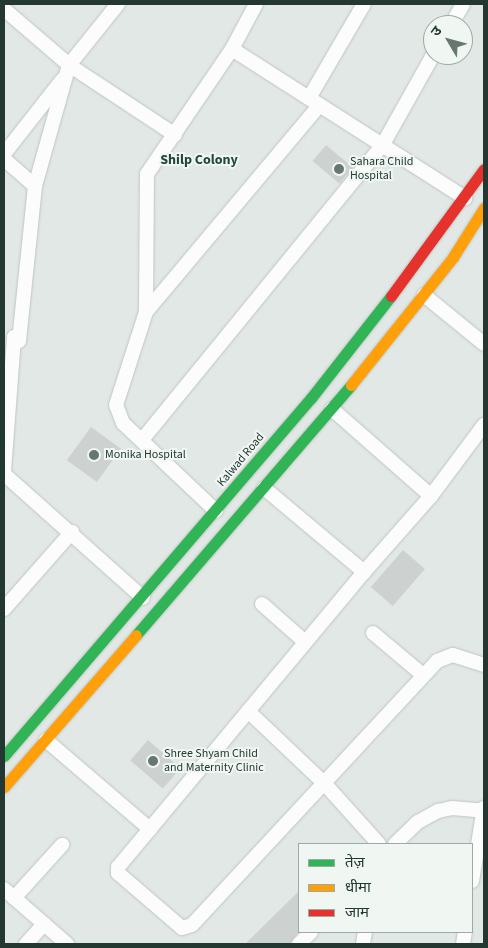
<!DOCTYPE html>
<html>
<head>
<meta charset="utf-8">
<style>
  body { margin:0 }
  #map { position:relative; width:488px; height:948px; overflow:hidden; background:#e2e8e5; font-family:"Source Sans 3","Noto Sans Devanagari",sans-serif }
  div>[style] { position:absolute }
  .building>* { inset:0; background:#cdd1cf; transform-origin:0 0 }
  .roads { filter:drop-shadow(0 0 1px #bfc5c2) drop-shadow(0 0 1px #bfc5c2) }
  .street>* { height:14px; margin:-7px; padding:0 7px; transform-origin:7px; border-radius:7px; background:#fbfcfb }
  .fast>* { height:11px; margin:-5.5px; padding:0 5.5px; transform-origin:5.5px; border-radius:5.5px; background:#30b455 }
  .slow>* { height:11px; margin:-5.5px; padding:0 5.5px; transform-origin:5.5px; border-radius:5.5px; background:#ff9f0a }
  .jam>* { height:11px; margin:-5.5px; padding:0 5.5px; transform-origin:5.5px; border-radius:5.5px; background:#e5322d }
  .dots>* { width:14px; height:14px; translate:-50% -50%; box-sizing:border-box; border:2px solid #f0f7f3; border-radius:50% }
  span { translate:-50% -50%; white-space:nowrap; text-align:center; line-height:1.15; -webkit-text-stroke:4px #f0f7f3; paint-order:stroke }
  .poi-label { font-size:12px; color:#233831 }
  .left { translate:0 -50%; text-align:left }
  .street-label { font-size:12px; color:#233831 }
  .neighbourhood-label { font-size:14px; color:#21483c; font-weight:700 }
  .frame { position:absolute; inset:0; border:5px solid #233831; pointer-events:none }
  .legend { position:absolute; left:298px; top:843px; width:175px; height:90px; box-sizing:border-box; background:#f0f7f3; border:1px solid #9eaba5; margin:0; padding:6px 9px; list-style:none; font-size:15px; color:#233831 }
  .legend li { display:flex; align-items:center; gap:10px; height:25px }
  .legend b { width:25px; border:1px solid #9eaba5 }
  .north { position:absolute; left:423px; top:15px; width:50px; height:50px; box-sizing:border-box; background:#f0f7f3; border:1px solid #9eaba5; border-radius:50%; rotate:307deg; font-size:14px; font-weight:700; line-height:20px; text-align:center; color:#233831 }
  .north::after { content:''; display:block; margin:auto; width:18px; height:22px; background:#667670; clip-path:polygon(50% 0,100% 100%,50% 72%,0 100%) }
</style>
</head>
<body>
<div id="map">
  <div class="building">
    <div style="left:326px;top:145px;width:35px;height:21px;rotate:40deg"></div>
    <div style="left:91px;top:427px;width:37px;height:41px;rotate:36deg"></div>
    <div style="left:403px;top:550px;width:29px;height:49px;rotate:41deg"></div>
    <div style="left:148px;top:740px;width:43px;height:27px;rotate:41deg"></div>
    <div style="clip-path:polygon(299px 891px,299px 931px,290px 944px,245px 944px)"></div>
  </div>
  <div class="roads">
    <div class="street">
      <div style="left:4px;top:9px;width:86px;rotate:40.7deg"></div>
      <div style="left:69px;top:65px;width:127px;rotate:33.4deg"></div>
      <div style="left:451px;top:25px;width:24px;rotate:-60deg"></div>
      <div style="left:232px;top:49px;width:277px;rotate:32.6deg"></div>
      <div style="left:309px;top:98px;width:109px;rotate:-59.7deg"></div>
      <div style="left:4px;top:154px;width:94px;rotate:-51.9deg"></div>
      <div style="left:4px;top:159px;width:41px;rotate:41.1deg"></div>
      <div style="left:424px;top:295px;width:77px;rotate:39.2deg"></div>
      <div style="left:146px;top:312px;width:270px;rotate:-50deg"></div>
      <div style="left:332px;top:409px;width:132px;rotate:41.3deg"></div>
      <div style="left:142px;top:440px;width:380px;rotate:-50.8deg"></div>
      <div style="left:382px;top:146px;width:104px;rotate:-60.7deg"></div>
      <div style="left:4px;top:471px;width:134px;rotate:-85.7deg"></div>
      <div style="left:14px;top:337px;width:6px;rotate:39deg"></div>
      <div style="left:19px;top:341px;width:156px;rotate:-84.1deg"></div>
      <div style="left:35px;top:186px;width:126px;rotate:-74.3deg"></div>
      <div style="left:69px;top:65px;width:78px;rotate:-51.2deg"></div>
      <div style="left:4px;top:474px;width:186px;rotate:41.7deg"></div>
      <div style="left:264px;top:488px;width:131px;rotate:40deg"></div>
      <div style="left:364px;top:572px;width:101px;rotate:-48.6deg"></div>
      <div style="left:431px;top:496px;width:89px;rotate:-53.3deg"></div>
      <div style="left:216px;top:511px;width:128px;rotate:-136.6deg"></div>
      <div style="left:123px;top:423px;width:19px;rotate:-111deg"></div>
      <div style="left:116px;top:405px;width:98px;rotate:-72.1deg"></div>
      <div style="left:146px;top:312px;width:138px;rotate:-89.6deg"></div>
      <div style="left:147px;top:174px;width:151px;rotate:-55.8deg"></div>
      <div style="left:232px;top:49px;width:51px;rotate:-61.9deg"></div>
      <div style="left:364px;top:572px;width:384px;rotate:129.8deg"></div>
      <div style="left:118px;top:867px;width:6px;rotate:90deg"></div>
      <div style="left:118px;top:873px;width:84px;rotate:40.7deg"></div>
      <div style="left:182px;top:928px;width:10px;rotate:-17deg"></div>
      <div style="left:192px;top:925px;width:360px;rotate:-47.1deg"></div>
      <div style="left:437px;top:661px;width:17px;rotate:-21deg"></div>
      <div style="left:453px;top:655px;width:33px;rotate:18deg"></div>
      <div style="left:262px;top:604px;width:56px;rotate:41.4deg"></div>
      <div style="left:4px;top:609px;width:103px;rotate:-48.6deg"></div>
      <div style="left:373px;top:633px;width:65px;rotate:40deg"></div>
      <div style="left:248px;top:711px;width:105px;rotate:43.5deg"></div>
      <div style="left:324px;top:783px;width:82px;rotate:48deg"></div>
      <div style="left:46px;top:740px;width:137px;rotate:40.6deg"></div>
      <div style="left:395px;top:844px;width:32px;rotate:-44deg"></div>
      <div style="left:418px;top:822px;width:23px;rotate:-29deg"></div>
      <div style="left:438px;top:811px;width:14px;rotate:-12deg"></div>
      <div style="left:452px;top:808px;width:32px;rotate:5deg"></div>
      <div style="left:472px;top:881px;width:74px;rotate:-80.7deg"></div>
      <div style="left:4px;top:889px;width:84px;rotate:41.1deg"></div>
      <div style="left:14px;top:898px;width:72px;rotate:-47.8deg"></div>
      <div style="left:26px;top:944px;width:27px;rotate:-48deg"></div>
      <div style="left:299px;top:944px;width:17px;rotate:-45deg"></div>
      <div style="left:363px;top:944px;width:12px;rotate:-81deg"></div>
      <div style="left:463px;top:944px;width:12px;rotate:-81deg"></div>
    </div>
    <div class="fast">
      <div style="left:136px;top:635px;width:330px;rotate:-49.3deg"></div>
      <div style="left:4px;top:756px;width:472px;rotate:-49.4deg"></div>
      <div style="left:311px;top:398px;width:130px;rotate:-51.9deg"></div>
    </div>
    <div class="slow">
      <div style="left:351px;top:385px;width:164px;rotate:-51.4deg"></div>
      <div style="left:453px;top:257px;width:58px;rotate:-57.7deg"></div>
      <div style="left:4px;top:787px;width:201px;rotate:-49deg"></div>
    </div>
    <div class="jam">
      <div style="left:391px;top:296px;width:157px;rotate:-53.8deg"></div>
    </div>
  </div>
  <div class="dots">
    <div style="left:339px;top:169px;background:#667670"></div>
    <div style="left:94px;top:455px;background:#667670"></div>
    <div style="left:153px;top:761px;background:#667670"></div>
  </div>
  <div class="poi-label">
    <span class="left" style="left:350px;top:169px">Sahara Child<br>Hospital</span>
    <span class="left" style="left:105px;top:455px">Monika Hospital</span>
    <span class="left" style="left:164px;top:761px">Shree Shyam Child<br>and Maternity Clinic</span>
  </div>
  <div class="street-label">
    <span style="left:241px;top:460px;rotate:-50deg">Kalwad Road</span>
  </div>
  <div class="neighbourhood-label">
    <span style="left:199px;top:160px">Shilp Colony</span>
  </div>
  <div class="frame"></div>
  <ul class="legend">
  <li><b style="height:6px;background:#30b455"></b>तेज़</li>
  <li><b style="height:6px;background:#ff9f0a"></b>धीमा</li>
  <li><b style="height:6px;background:#e5322d"></b>जाम</li>
  </ul>
  <div class="north">उ</div>
</div>
</body>
</html>
